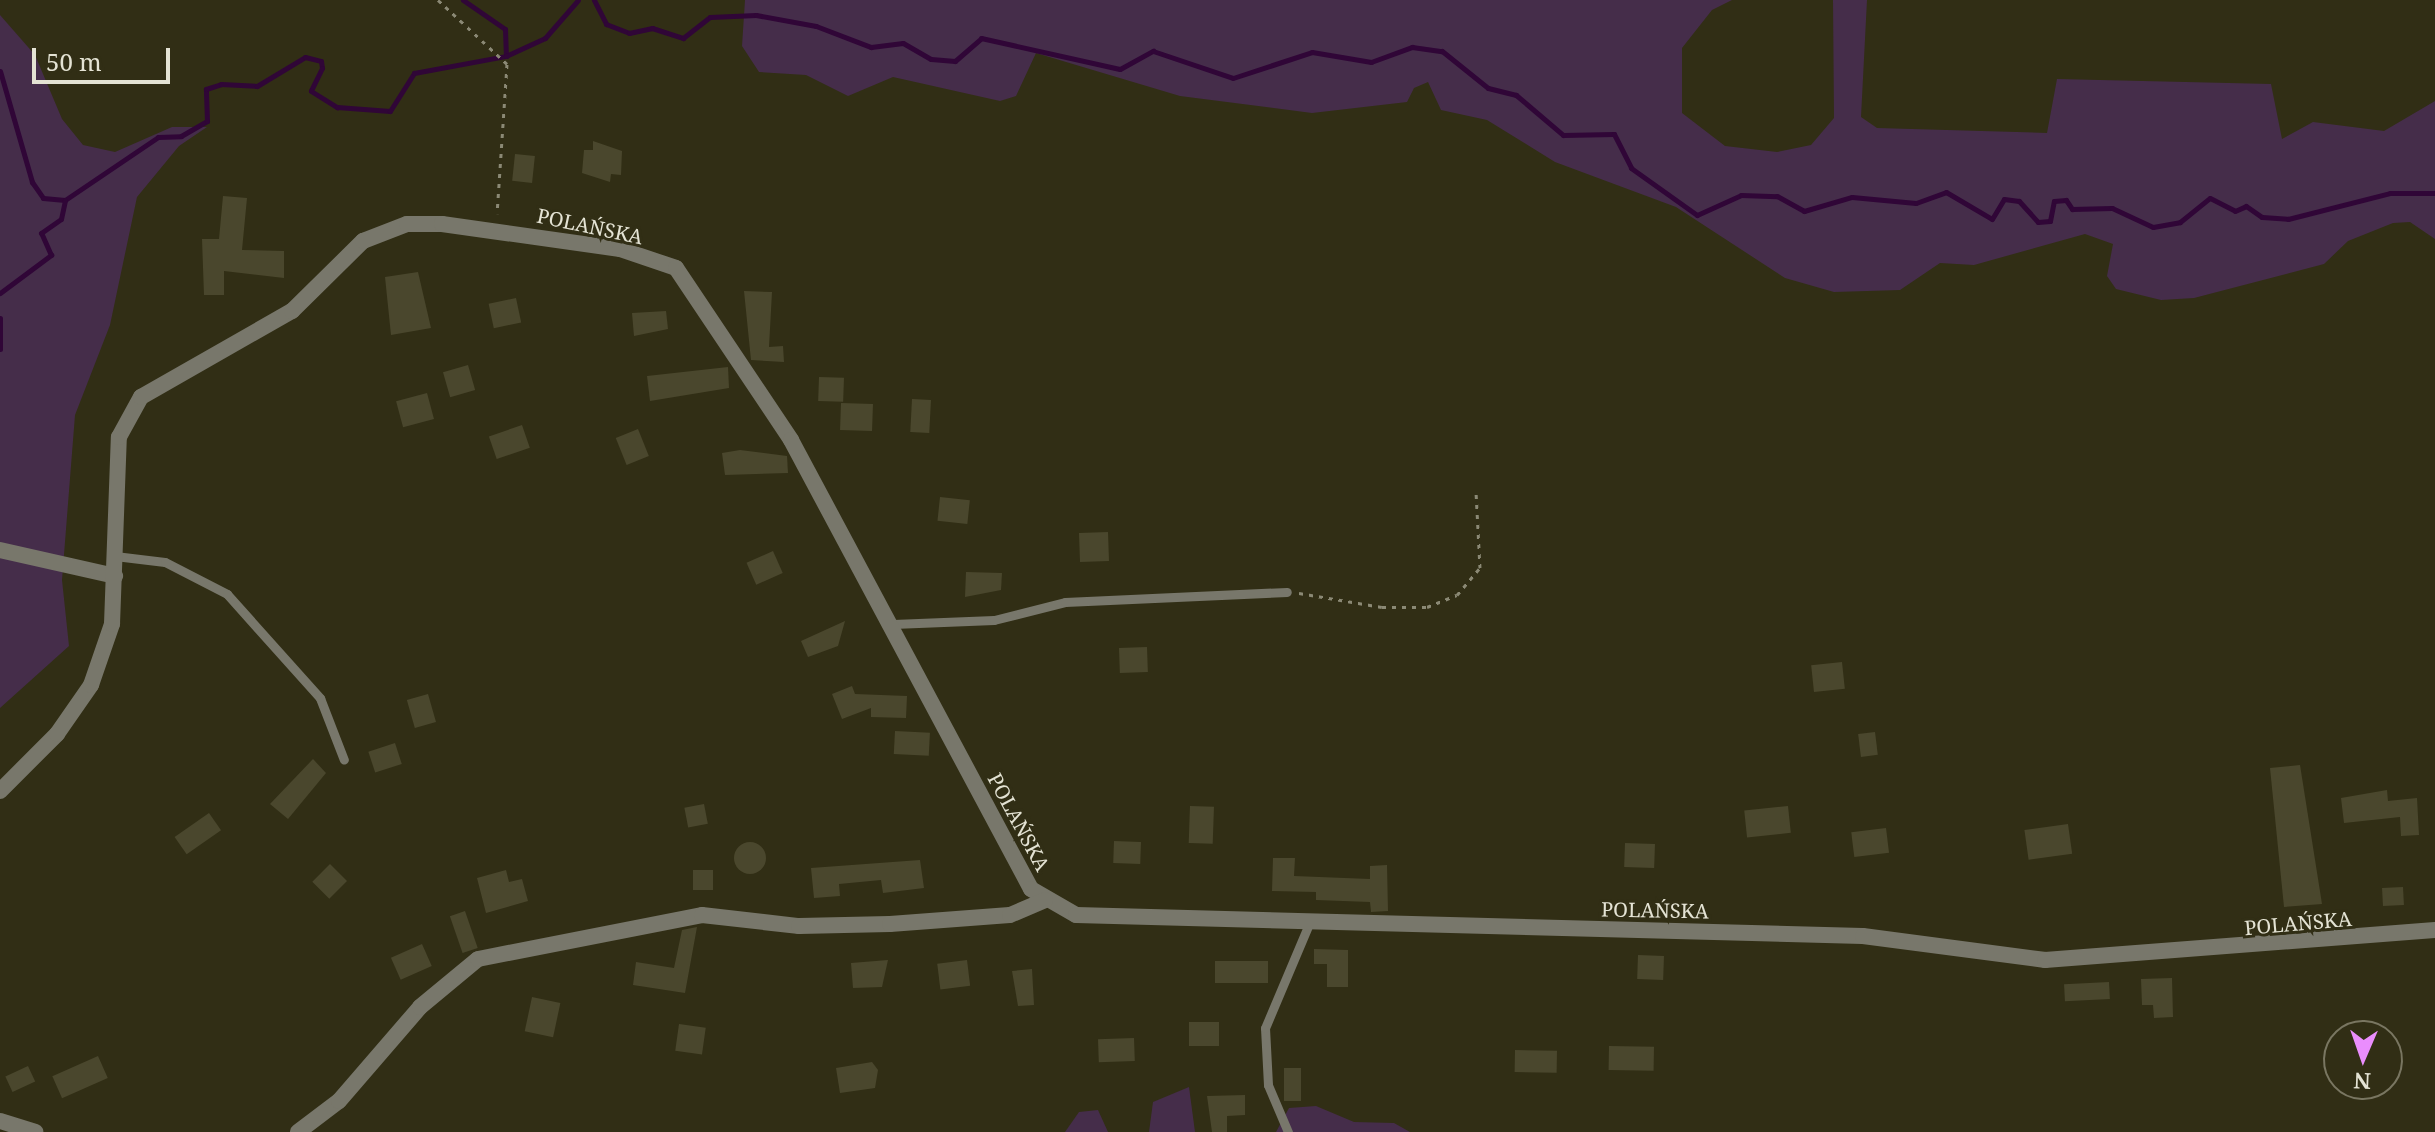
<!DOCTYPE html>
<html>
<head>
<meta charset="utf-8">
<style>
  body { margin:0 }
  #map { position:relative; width:2435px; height:1132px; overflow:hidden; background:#312e15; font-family:"Noto Serif",serif }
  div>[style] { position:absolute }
  .green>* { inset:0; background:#452d4a }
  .stream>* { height:5px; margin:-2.5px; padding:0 2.5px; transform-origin:2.5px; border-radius:2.5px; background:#300637 }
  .building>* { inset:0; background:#4a472d; transform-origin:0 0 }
  .round { border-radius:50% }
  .path>* { height:3px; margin-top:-1.5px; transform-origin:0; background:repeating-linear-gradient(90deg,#8b8975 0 4px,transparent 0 10px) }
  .lane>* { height:9px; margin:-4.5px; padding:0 4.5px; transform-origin:4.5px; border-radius:4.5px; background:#78776b }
  .street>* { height:16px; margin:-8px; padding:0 8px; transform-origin:8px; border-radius:8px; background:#78776b }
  span { translate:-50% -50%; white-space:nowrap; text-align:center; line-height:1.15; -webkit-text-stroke:6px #312e15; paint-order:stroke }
  .street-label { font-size:20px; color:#e4e3d4 }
  .north { position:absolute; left:2323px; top:1020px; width:80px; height:80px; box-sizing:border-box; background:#312e15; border:2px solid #797661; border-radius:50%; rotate:182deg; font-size:22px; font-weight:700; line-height:32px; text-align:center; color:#e4e3d4 }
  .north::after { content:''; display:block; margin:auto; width:28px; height:36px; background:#ea8dfd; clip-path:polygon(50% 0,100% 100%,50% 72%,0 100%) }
  .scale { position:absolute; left:32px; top:48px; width:138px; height:36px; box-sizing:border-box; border:4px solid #e4e3d4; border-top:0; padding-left:10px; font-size:24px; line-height:28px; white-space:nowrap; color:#e4e3d4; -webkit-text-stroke:6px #312e15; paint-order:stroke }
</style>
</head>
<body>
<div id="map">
  <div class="green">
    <div style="clip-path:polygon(745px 0,1732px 0,1712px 10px,1682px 48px,1682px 113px,1725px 146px,1777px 152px,1811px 145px,1834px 118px,1833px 0,1867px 0,1861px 117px,1877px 128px,2047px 133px,2057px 79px,2271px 84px,2282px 139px,2313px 122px,2384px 131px,2435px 101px,2435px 239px,2410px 222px,2393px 223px,2348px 241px,2324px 264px,2194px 298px,2161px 300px,2116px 289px,2107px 276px,2113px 244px,2085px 234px,1974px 265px,1940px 263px,1900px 290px,1834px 292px,1785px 278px,1676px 207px,1555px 162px,1487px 120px,1441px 110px,1428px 82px,1414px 88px,1407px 102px,1312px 113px,1180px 96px,1036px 53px,1016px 96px,1000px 101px,893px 77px,848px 96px,806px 75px,759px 72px,742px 46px)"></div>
    <div style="clip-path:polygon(0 15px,35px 55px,62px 119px,83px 145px,115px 152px,172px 127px,207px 127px,179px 146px,137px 197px,110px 325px,75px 415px,62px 580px,69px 646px,0 708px)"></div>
    <div style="clip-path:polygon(1189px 1087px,1195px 1132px,1149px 1132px,1153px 1102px)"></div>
    <div style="clip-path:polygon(1316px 1106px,1354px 1122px,1394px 1123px,1410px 1132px,1276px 1132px,1289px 1108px)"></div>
    <div style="clip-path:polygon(1098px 1110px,1108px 1132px,1065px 1132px,1079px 1112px)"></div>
  </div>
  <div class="stream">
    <div style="left:463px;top:0;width:51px;rotate:34.6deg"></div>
    <div style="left:505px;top:29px;width:27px;rotate:88deg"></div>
    <div style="left:594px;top:0;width:27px;rotate:63deg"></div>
    <div style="left:606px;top:24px;width:25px;rotate:21deg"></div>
    <div style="left:629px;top:33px;width:24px;rotate:-12deg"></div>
    <div style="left:652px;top:28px;width:33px;rotate:18deg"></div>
    <div style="left:683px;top:38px;width:34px;rotate:-38deg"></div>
    <div style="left:710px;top:17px;width:46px;rotate:-2.5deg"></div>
    <div style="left:756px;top:15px;width:61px;rotate:10.4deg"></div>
    <div style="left:816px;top:26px;width:59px;rotate:20.9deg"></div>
    <div style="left:871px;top:47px;width:32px;rotate:-7deg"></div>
    <div style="left:903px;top:43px;width:32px;rotate:30deg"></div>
    <div style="left:931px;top:59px;width:24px;rotate:5deg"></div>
    <div style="left:955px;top:61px;width:35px;rotate:-41deg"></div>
    <div style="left:981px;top:38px;width:142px;rotate:12.6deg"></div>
    <div style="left:1120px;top:69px;width:38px;rotate:-29deg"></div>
    <div style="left:1153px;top:51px;width:84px;rotate:18.6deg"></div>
    <div style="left:1233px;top:78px;width:83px;rotate:-18.2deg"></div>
    <div style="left:1312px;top:52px;width:60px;rotate:9.6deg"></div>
    <div style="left:1371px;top:62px;width:44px;rotate:-20.1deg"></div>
    <div style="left:1412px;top:47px;width:30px;rotate:8deg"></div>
    <div style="left:1442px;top:51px;width:59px;rotate:38.8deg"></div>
    <div style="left:1488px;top:88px;width:29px;rotate:14deg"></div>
    <div style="left:1516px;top:95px;width:62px;rotate:40.4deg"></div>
    <div style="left:1563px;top:135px;width:51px;rotate:-1.1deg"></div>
    <div style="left:1614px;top:134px;width:38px;rotate:63deg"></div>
    <div style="left:1631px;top:168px;width:81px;rotate:35.5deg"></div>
    <div style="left:1697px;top:215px;width:48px;rotate:-24.4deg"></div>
    <div style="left:1741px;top:195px;width:36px;rotate:2deg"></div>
    <div style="left:1777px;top:196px;width:31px;rotate:29deg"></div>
    <div style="left:1804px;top:211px;width:50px;rotate:-16.3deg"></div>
    <div style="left:1852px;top:197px;width:64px;rotate:5.4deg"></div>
    <div style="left:1916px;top:203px;width:32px;rotate:-20deg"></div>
    <div style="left:1946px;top:192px;width:53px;rotate:30.4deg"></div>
    <div style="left:1992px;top:219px;width:23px;rotate:-59deg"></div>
    <div style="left:2004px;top:199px;width:15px;rotate:8deg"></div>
    <div style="left:2019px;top:201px;width:28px;rotate:48deg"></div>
    <div style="left:2038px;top:222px;width:12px;rotate:-5deg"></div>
    <div style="left:2050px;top:221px;width:20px;rotate:-79deg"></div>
    <div style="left:2054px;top:201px;width:12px;rotate:-5deg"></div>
    <div style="left:2066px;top:200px;width:11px;rotate:56deg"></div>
    <div style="left:2072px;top:209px;width:40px;rotate:-1.4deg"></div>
    <div style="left:2112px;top:208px;width:45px;rotate:24.9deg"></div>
    <div style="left:2153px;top:227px;width:27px;rotate:-10deg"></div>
    <div style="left:2180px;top:222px;width:38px;rotate:-39deg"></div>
    <div style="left:2210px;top:198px;width:28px;rotate:27deg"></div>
    <div style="left:2235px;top:211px;width:12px;rotate:-24deg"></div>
    <div style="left:2246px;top:206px;width:19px;rotate:35deg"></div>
    <div style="left:2262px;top:217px;width:26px;rotate:4deg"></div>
    <div style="left:2288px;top:219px;width:105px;rotate:-14.3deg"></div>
    <div style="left:2390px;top:193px;width:45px"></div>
    <div style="left:0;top:71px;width:116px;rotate:73.9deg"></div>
    <div style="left:32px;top:182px;width:19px;rotate:55deg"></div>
    <div style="left:43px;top:198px;width:22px;rotate:5deg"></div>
    <div style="left:65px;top:200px;width:112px;rotate:-34.1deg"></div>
    <div style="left:158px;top:137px;width:23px;rotate:-2deg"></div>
    <div style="left:181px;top:136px;width:30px;rotate:-30deg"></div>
    <div style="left:207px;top:121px;width:32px;rotate:-92deg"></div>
    <div style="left:206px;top:89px;width:16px;rotate:-18deg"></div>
    <div style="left:221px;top:84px;width:36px;rotate:3deg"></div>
    <div style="left:257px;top:86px;width:56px;rotate:-31.1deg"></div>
    <div style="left:305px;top:57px;width:16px;rotate:14deg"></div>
    <div style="left:321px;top:61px;width:7px;rotate:82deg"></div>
    <div style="left:322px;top:68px;width:25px;rotate:116deg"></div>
    <div style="left:311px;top:91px;width:31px;rotate:32deg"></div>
    <div style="left:337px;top:107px;width:53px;rotate:4.3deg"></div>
    <div style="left:390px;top:111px;width:45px;rotate:-57.7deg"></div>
    <div style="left:414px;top:73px;width:94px;rotate:-10.5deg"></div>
    <div style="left:506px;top:56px;width:43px;rotate:-24.8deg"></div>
    <div style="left:545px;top:38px;width:50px;rotate:-49deg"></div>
    <div style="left:0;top:293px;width:64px;rotate:-36.7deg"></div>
    <div style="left:51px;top:255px;width:24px;rotate:-114deg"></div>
    <div style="left:41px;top:233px;width:24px;rotate:-35deg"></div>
    <div style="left:61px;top:219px;width:19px;rotate:-78deg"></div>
    <div style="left:0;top:318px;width:31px;rotate:90deg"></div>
  </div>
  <div class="building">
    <div style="clip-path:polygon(593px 141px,622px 151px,621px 175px,611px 174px,610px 182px,582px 173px,584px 150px,593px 150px)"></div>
    <div style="left:515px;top:154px;width:20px;height:27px;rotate:6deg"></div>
    <div style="clip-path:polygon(223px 196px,247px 198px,242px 250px,284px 251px,284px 278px,224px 271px,224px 295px,204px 295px,202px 239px,219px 239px)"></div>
    <div style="clip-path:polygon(418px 272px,431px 328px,391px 335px,385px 277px)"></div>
    <div style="clip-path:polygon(744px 291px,772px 292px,769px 347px,783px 346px,784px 362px,751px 360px)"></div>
    <div style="left:516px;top:298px;width:25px;height:28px;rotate:78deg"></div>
    <div style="clip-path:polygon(666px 311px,668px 329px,634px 336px,632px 313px)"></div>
    <div style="left:468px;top:365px;width:26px;height:26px;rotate:74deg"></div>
    <div style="clip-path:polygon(728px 367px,729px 388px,650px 401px,647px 376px)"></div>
    <div style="left:819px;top:377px;width:25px;height:24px;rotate:2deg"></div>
    <div style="left:427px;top:393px;width:27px;height:32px;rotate:75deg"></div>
    <div style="left:912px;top:399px;width:19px;height:33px;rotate:3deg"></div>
    <div style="left:841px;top:403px;width:32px;height:27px;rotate:2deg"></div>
    <div style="left:522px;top:425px;width:24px;height:35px;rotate:71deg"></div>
    <div style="left:638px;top:429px;width:29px;height:24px;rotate:68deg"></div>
    <div style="clip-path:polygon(740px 450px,787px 456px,788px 473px,725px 475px,722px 453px)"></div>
    <div style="left:940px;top:497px;width:30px;height:24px;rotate:6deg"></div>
    <div style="left:1108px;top:532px;width:29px;height:29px;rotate:88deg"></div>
    <div style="left:773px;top:551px;width:24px;height:29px;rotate:66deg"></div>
    <div style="clip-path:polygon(966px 572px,1002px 573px,1001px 590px,965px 597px)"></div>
    <div style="clip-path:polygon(845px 621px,838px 646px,808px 657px,801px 641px)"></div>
    <div style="left:1147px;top:647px;width:25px;height:28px;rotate:88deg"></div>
    <div style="left:1842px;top:662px;width:27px;height:31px;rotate:84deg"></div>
    <div style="clip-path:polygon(852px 686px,855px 694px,907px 696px,906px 718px,871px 717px,871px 708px,842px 719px,832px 694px)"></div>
    <div style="left:428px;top:694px;width:29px;height:22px;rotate:74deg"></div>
    <div style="left:895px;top:731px;width:35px;height:23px;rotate:3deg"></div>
    <div style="left:1875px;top:732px;width:23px;height:17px;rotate:83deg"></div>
    <div style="left:395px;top:743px;width:22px;height:28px;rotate:72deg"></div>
    <div style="clip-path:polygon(313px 759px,326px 773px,288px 819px,270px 804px)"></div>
    <div style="clip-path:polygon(2300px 765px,2322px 904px,2284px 907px,2270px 768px)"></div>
    <div style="clip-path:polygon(2387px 790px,2388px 801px,2417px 798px,2419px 835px,2401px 836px,2400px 817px,2344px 823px,2341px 798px)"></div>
    <div style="left:704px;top:804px;width:20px;height:20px;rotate:79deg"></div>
    <div style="left:1190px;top:806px;width:24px;height:37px;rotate:2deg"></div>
    <div style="left:1788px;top:806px;width:27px;height:44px;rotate:84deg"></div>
    <div style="left:209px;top:813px;width:21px;height:42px;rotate:55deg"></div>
    <div style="left:2068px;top:824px;width:30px;height:44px;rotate:82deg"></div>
    <div style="left:1886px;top:828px;width:25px;height:35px;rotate:83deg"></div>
    <div style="left:1114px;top:841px;width:27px;height:22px;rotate:2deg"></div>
    <div class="round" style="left:734px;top:842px;width:32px;height:32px"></div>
    <div style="left:1625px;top:843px;width:30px;height:24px;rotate:2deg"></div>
    <div style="clip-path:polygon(1273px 858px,1295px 858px,1294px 876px,1370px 879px,1370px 866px,1387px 865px,1388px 911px,1371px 912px,1370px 902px,1316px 900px,1316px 892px,1272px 891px)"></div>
    <div style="clip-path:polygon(920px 860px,924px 888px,883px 893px,881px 880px,839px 884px,840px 896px,814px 898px,811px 868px)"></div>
    <div style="left:330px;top:864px;width:24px;height:25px;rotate:45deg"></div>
    <div style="clip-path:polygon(506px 870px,509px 882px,522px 879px,528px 901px,486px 913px,477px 878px)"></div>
    <div style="left:693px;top:870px;width:20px;height:20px"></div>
    <div style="left:2403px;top:887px;width:18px;height:21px;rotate:87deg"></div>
    <div style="left:465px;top:911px;width:39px;height:16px;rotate:71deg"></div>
    <div style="clip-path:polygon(697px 927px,685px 993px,633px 985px,636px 962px,674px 968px,682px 930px)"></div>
    <div style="left:422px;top:944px;width:24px;height:34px;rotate:66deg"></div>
    <div style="clip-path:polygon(1314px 949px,1348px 950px,1348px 987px,1327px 987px,1327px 964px,1314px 964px)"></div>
    <div style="left:1638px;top:955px;width:26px;height:24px;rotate:2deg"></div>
    <div style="clip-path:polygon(888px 960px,882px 987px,853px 988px,851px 963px)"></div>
    <div style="left:967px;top:960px;width:26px;height:30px;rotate:83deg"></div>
    <div style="left:1215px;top:961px;width:53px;height:22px"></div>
    <div style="clip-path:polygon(1032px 969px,1034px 1005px,1018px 1006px,1012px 971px)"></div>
    <div style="clip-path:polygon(2172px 978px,2173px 1017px,2154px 1018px,2153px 1005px,2142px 1005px,2141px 979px)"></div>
    <div style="left:2109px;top:982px;width:17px;height:45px;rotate:87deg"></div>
    <div style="left:532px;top:997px;width:29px;height:35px;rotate:12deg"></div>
    <div style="left:1189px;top:1022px;width:30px;height:24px"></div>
    <div style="left:679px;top:1024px;width:27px;height:27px;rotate:8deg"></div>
    <div style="left:1134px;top:1038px;width:23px;height:36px;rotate:88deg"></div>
    <div style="left:1609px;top:1046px;width:45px;height:24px;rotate:1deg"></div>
    <div style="left:1515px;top:1050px;width:42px;height:22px;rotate:1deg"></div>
    <div style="left:98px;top:1056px;width:24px;height:50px;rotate:66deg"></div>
    <div style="clip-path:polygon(872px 1062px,878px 1070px,875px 1088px,840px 1093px,836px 1068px)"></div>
    <div style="left:28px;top:1066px;width:17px;height:25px;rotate:65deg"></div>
    <div style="left:1284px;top:1068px;width:17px;height:33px"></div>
    <div style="clip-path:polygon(1245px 1095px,1245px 1115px,1227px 1116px,1227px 1132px,1212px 1132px,1207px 1096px)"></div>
  </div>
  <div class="path">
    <div style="left:438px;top:0;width:94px;rotate:42.8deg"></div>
    <div style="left:507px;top:64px;width:150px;rotate:93.8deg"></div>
    <div style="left:1299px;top:593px;width:84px;rotate:9.6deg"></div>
    <div style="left:1382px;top:607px;width:45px"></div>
    <div style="left:1427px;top:607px;width:32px;rotate:-22deg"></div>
    <div style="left:1457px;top:595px;width:35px;rotate:-50deg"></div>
    <div style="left:1480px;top:568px;width:77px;rotate:-93deg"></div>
  </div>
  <div class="lane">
    <div style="left:115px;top:556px;width:50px;rotate:6.8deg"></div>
    <div style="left:165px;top:562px;width:70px;rotate:27.3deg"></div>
    <div style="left:227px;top:594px;width:140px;rotate:48.2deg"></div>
    <div style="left:320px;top:698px;width:66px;rotate:68.8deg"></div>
    <div style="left:893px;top:624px;width:101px;rotate:-2.3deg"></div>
    <div style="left:994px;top:620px;width:73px;rotate:-14.2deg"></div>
    <div style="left:1065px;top:602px;width:222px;rotate:-2.6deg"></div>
    <div style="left:1288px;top:1132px;width:51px;rotate:-113.1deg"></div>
    <div style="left:1268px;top:1085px;width:57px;rotate:-93deg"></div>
    <div style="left:1265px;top:1028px;width:118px;rotate:-67.1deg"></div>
  </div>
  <div class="street">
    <div style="left:0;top:550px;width:118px;rotate:12.7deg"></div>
    <div style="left:0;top:791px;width:81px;rotate:-45deg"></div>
    <div style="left:57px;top:734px;width:60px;rotate:-55.2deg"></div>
    <div style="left:91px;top:685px;width:65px;rotate:-71deg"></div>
    <div style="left:112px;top:624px;width:187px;rotate:-87.9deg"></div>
    <div style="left:119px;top:437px;width:46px;rotate:-61.2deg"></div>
    <div style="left:141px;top:397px;width:174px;rotate:-29.7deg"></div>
    <div style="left:292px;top:311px;width:100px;rotate:-44.6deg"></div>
    <div style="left:363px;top:241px;width:47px;rotate:-21.1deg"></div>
    <div style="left:407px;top:224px;width:35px"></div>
    <div style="left:442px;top:224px;width:180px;rotate:8deg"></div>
    <div style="left:620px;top:249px;width:59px;rotate:18.7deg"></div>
    <div style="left:676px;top:268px;width:207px;rotate:56.2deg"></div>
    <div style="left:791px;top:440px;width:509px;rotate:61.87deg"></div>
    <div style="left:1031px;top:889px;width:52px;rotate:30deg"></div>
    <div style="left:1076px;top:915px;width:787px;rotate:1.53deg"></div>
    <div style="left:1863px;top:936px;width:184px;rotate:7.5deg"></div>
    <div style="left:2045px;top:960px;width:391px;rotate:-4.4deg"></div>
    <div style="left:0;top:1121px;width:37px;rotate:17deg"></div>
    <div style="left:298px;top:1132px;width:51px;rotate:-37.1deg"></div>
    <div style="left:339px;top:1101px;width:124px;rotate:-49.2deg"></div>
    <div style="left:420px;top:1007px;width:75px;rotate:-39.6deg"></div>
    <div style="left:478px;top:959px;width:228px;rotate:-11.1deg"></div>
    <div style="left:702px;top:915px;width:98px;rotate:6.5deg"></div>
    <div style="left:799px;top:926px;width:91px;rotate:-1.3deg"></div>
    <div style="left:890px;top:924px;width:120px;rotate:-4.3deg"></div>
    <div style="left:1010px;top:915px;width:38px;rotate:-23deg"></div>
  </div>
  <div class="street-label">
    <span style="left:590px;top:226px;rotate:12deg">POLAŃSKA</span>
    <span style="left:1019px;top:822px;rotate:62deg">POLAŃSKA</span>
    <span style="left:1655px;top:910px;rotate:1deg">POLAŃSKA</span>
    <span style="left:2298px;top:923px;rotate:-5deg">POLAŃSKA</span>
  </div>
  <div class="north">N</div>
  <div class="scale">50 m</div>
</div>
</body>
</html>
